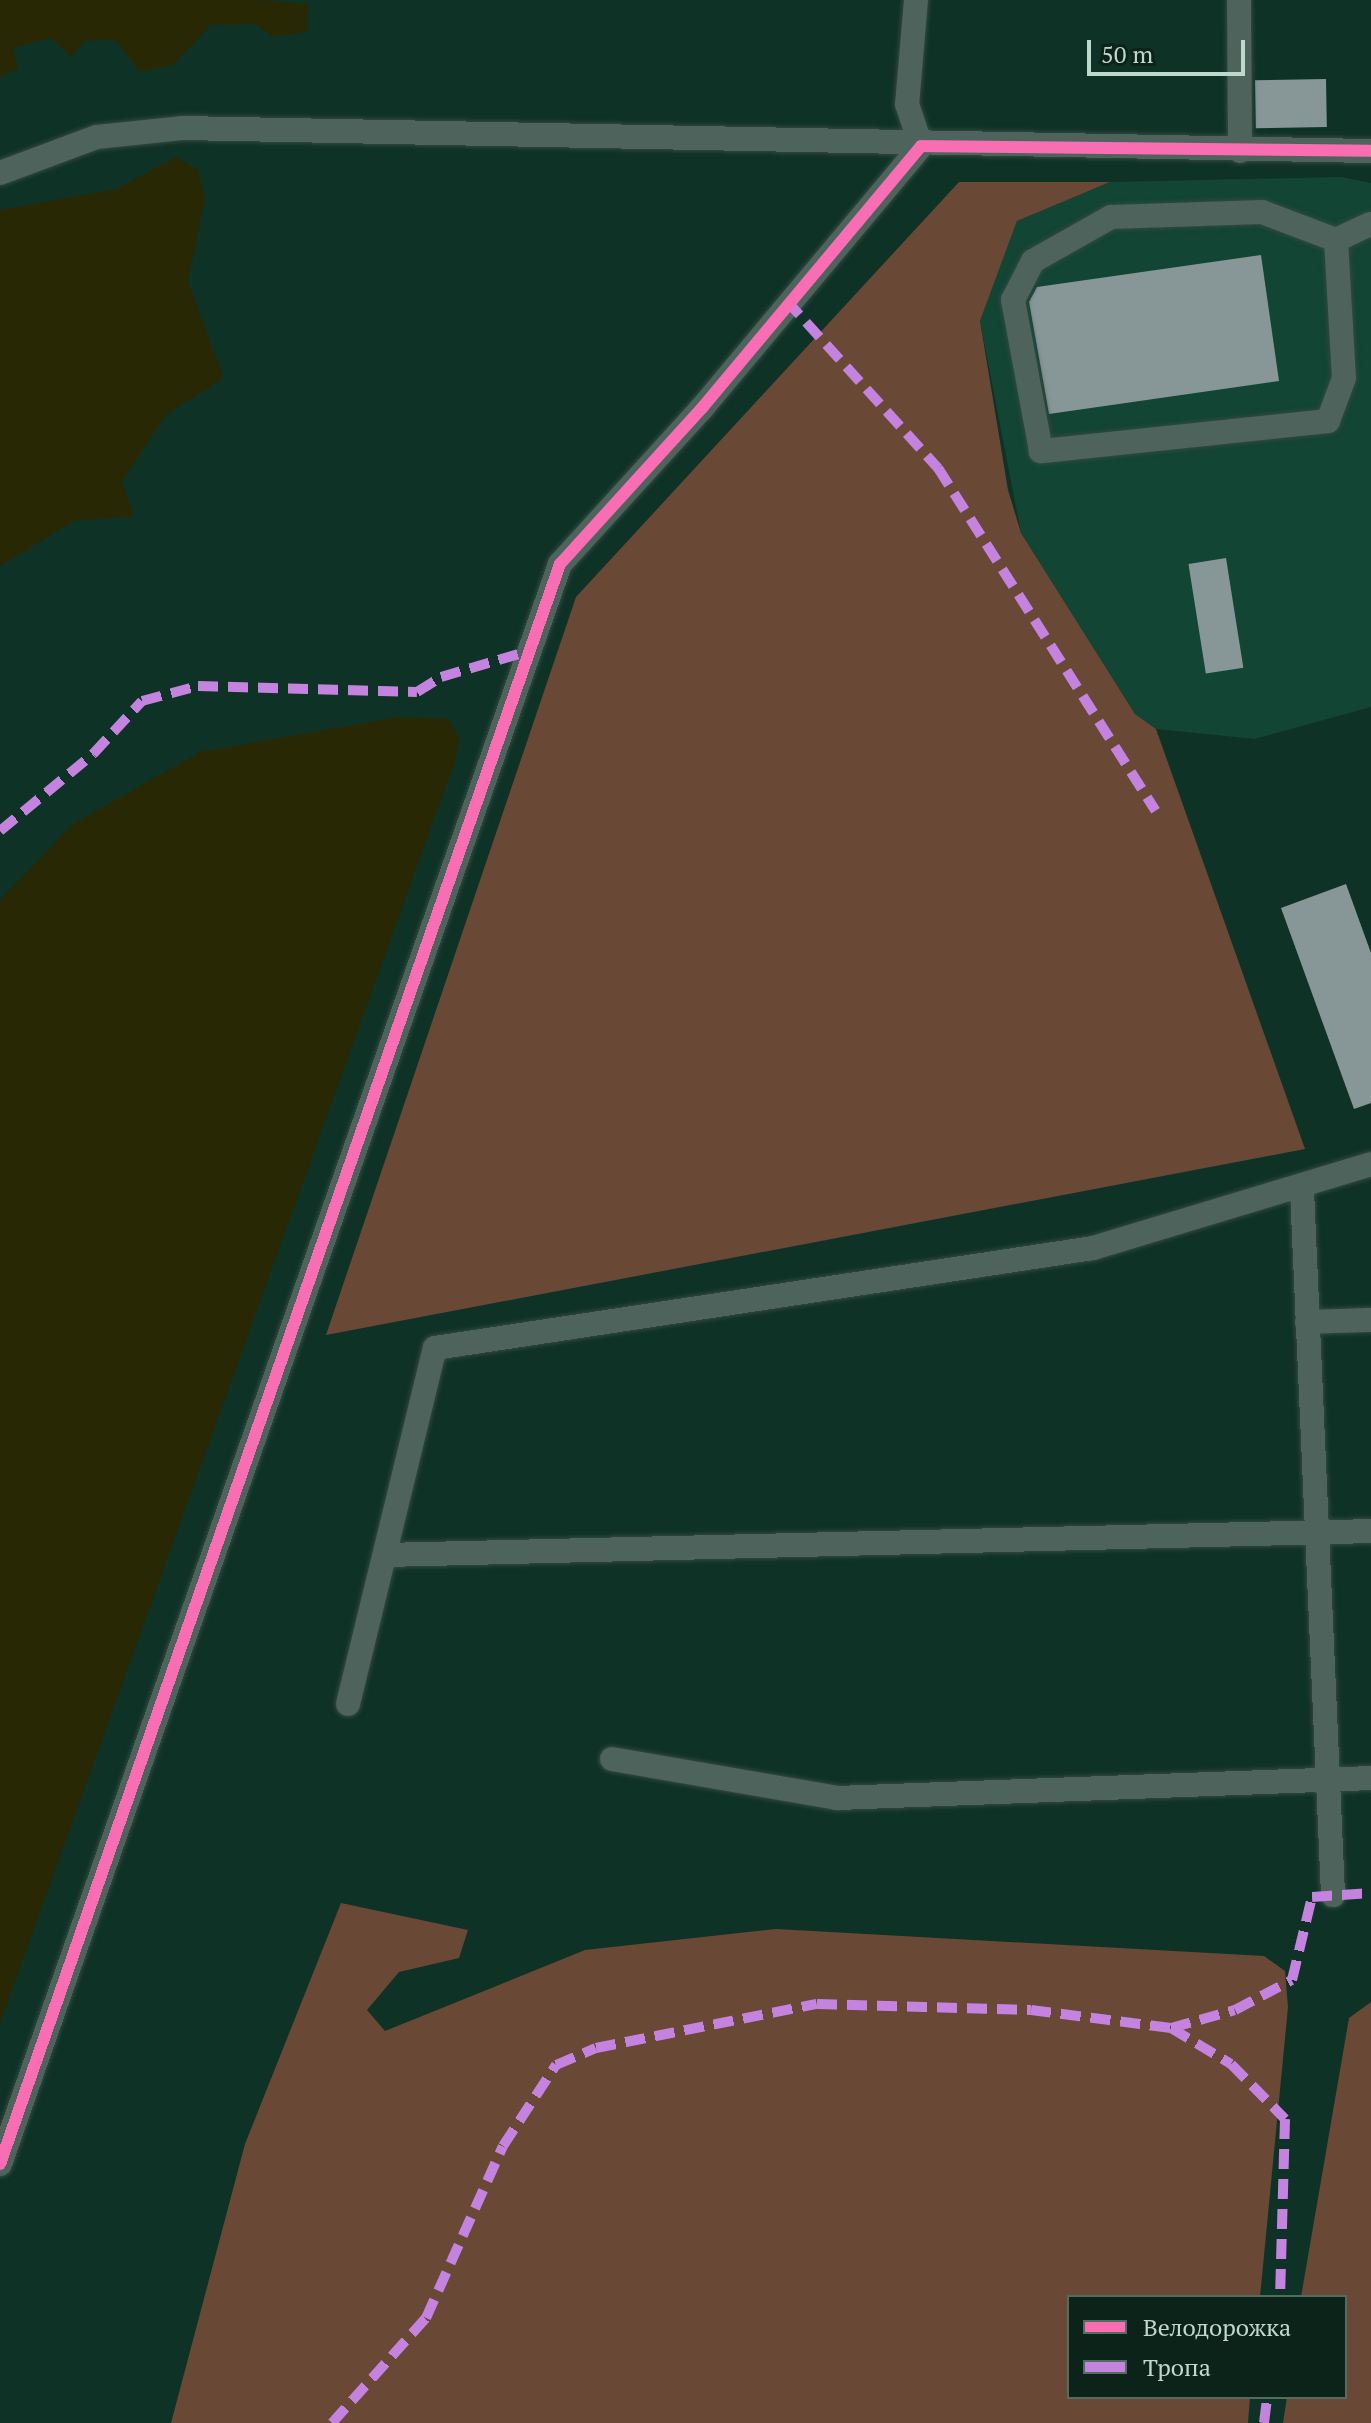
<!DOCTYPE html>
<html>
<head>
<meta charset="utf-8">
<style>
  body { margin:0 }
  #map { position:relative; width:1371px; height:2423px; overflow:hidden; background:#0f3227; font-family:"PT Serif",serif }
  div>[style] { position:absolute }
  .built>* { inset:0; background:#124533 }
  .green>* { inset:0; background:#694836 }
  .water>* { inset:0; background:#282904 }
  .building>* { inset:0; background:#879798; transform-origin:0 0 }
  .roads { filter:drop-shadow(0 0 2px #324941) drop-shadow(0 0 2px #324941) }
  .minor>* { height:24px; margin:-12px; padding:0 12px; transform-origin:12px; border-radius:12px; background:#4e635b }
  .quiet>* { height:10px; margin-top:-5px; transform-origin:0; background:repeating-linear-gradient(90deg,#c483df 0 20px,transparent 0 30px) }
  .cycleway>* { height:12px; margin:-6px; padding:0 6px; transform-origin:6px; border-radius:6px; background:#f96db3 }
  span { translate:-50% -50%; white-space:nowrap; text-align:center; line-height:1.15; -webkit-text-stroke:8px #0b2319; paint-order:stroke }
  .legend { position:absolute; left:1067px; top:2295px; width:280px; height:104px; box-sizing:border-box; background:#0b2319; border:2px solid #526c61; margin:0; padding:10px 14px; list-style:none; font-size:24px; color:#bdd9cc }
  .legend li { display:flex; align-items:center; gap:16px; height:40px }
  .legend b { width:40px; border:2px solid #526c61 }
  .scale { position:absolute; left:1087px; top:40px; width:158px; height:36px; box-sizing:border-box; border:4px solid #bdd9cc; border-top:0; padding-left:10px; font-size:24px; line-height:28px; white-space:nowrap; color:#bdd9cc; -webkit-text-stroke:6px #0b2319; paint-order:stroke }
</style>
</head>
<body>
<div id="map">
  <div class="built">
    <div style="clip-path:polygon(1341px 177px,1371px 183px,1371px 707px,1255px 739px,1156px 729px,1135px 714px,1021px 533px,980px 321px,1017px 221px,1110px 182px)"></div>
  </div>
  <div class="green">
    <div style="clip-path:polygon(959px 182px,1110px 182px,1017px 221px,980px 321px,1008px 490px,1021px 533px,1135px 714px,1156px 729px,1305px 1149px,326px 1335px,576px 597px)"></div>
    <div style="clip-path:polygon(341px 1903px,468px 1930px,459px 1958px,399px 1972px,367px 2010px,385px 2031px,585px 1950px,776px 1929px,1264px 1956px,1285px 1971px,1288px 2007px,1260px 2297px,1069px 2297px,1069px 2397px,1250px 2397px,1248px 2423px,171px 2423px,245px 2144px)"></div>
    <div style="clip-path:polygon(1371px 2002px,1371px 2423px,1283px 2423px,1287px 2397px,1345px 2397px,1345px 2297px,1301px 2297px,1349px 2018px)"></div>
  </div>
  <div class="water">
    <div style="clip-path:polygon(0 0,261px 0,308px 4px,307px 32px,273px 37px,255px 24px,211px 25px,173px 65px,140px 72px,115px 40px,85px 41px,70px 57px,52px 38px,13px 48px,18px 68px,0 77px)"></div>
    <div style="clip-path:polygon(176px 157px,198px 170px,205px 198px,188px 282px,224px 378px,167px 414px,144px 448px,122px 482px,134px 516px,74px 521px,0 566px,0 210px,117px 189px)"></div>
    <div style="clip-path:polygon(400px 717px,449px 719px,459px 738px,455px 761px,0 2023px,0 900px,72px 825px,200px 752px)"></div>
  </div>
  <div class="building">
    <div style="left:1326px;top:79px;width:48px;height:71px;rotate:89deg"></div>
    <div style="clip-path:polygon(1261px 255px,1279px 381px,1049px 414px,1029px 302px,1037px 287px)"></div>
    <div style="left:1226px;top:558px;width:111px;height:38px;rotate:81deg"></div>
    <div style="clip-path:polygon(1346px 884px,1371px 953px,1371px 1103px,1354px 1109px,1281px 908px)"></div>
  </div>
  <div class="roads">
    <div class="minor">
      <div style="left:916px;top:0;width:104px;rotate:94.9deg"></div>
      <div style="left:907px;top:104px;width:44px;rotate:71.6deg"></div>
      <div style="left:1239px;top:0;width:151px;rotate:89.6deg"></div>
      <div style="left:0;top:173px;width:103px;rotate:-20.4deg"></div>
      <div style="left:97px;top:137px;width:85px;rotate:-6deg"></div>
      <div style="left:182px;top:128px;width:1189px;rotate:1.11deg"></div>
      <div style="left:1336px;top:240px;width:138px;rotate:86.7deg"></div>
      <div style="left:1344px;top:378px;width:46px;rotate:110.4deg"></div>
      <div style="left:1328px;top:421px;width:289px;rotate:174deg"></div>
      <div style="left:1041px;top:451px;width:154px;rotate:-100.5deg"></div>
      <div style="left:1013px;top:300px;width:44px;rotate:-62.9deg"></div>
      <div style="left:1033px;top:261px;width:90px;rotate:-29.4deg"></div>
      <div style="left:1111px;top:217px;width:151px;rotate:-1.9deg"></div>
      <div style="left:1262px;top:212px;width:79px;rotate:20.7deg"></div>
      <div style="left:1336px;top:240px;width:38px;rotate:-25deg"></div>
      <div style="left:1302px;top:1190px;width:706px;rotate:87.48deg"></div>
      <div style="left:1307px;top:1322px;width:64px;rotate:-1.8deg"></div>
      <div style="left:385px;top:1555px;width:986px;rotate:-1.39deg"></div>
      <div style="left:348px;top:1704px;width:366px;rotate:-76.3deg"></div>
      <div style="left:435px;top:1348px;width:666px;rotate:-8.64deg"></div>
      <div style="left:1093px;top:1248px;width:290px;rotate:-16.8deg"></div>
      <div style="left:612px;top:1759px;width:228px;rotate:9.8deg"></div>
      <div style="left:837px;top:1798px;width:534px;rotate:-2.14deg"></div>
      <div style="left:0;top:2164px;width:1695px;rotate:-70.71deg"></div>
      <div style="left:560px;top:564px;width:211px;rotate:-47.7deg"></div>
      <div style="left:702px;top:408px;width:341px;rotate:-50.1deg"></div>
    </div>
  </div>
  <div class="quiet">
    <div style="left:786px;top:300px;width:227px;rotate:47.9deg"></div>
    <div style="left:938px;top:468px;width:406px;rotate:57.6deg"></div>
    <div style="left:0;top:831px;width:121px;rotate:-39.6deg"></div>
    <div style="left:93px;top:754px;width:72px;rotate:-47.2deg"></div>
    <div style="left:142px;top:701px;width:58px;rotate:-15deg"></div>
    <div style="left:198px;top:686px;width:219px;rotate:1.6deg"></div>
    <div style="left:417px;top:692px;width:28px;rotate:-32deg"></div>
    <div style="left:441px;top:677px;width:92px;rotate:-16.5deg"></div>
    <div style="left:1171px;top:2028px;width:70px;rotate:31deg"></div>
    <div style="left:1231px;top:2064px;width:77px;rotate:45.5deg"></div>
    <div style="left:1285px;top:2119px;width:178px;rotate:91.6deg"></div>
    <div style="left:332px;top:2423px;width:141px;rotate:-48.2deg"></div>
    <div style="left:426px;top:2318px;width:188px;rotate:-65.9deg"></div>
    <div style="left:503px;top:2146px;width:97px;rotate:-56.8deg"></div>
    <div style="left:556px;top:2065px;width:43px;rotate:-23deg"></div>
    <div style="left:596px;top:2048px;width:225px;rotate:-11.3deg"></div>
    <div style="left:817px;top:2004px;width:214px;rotate:1.6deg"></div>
    <div style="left:1031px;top:2010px;width:141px;rotate:7.3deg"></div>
    <div style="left:1171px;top:2028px;width:66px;rotate:-15.7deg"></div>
    <div style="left:1235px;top:2010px;width:64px;rotate:-27.8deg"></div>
    <div style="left:1292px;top:1980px;width:85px;rotate:-76.5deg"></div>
    <div style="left:1312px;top:1897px;width:59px;rotate:-3.9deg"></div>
    <div style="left:1264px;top:2423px;width:26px;rotate:-83deg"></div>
  </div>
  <div class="cycleway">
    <div style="left:0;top:2164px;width:1695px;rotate:-70.71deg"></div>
    <div style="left:560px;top:564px;width:211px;rotate:-47.7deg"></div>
    <div style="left:702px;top:408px;width:341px;rotate:-50.1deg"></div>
    <div style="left:921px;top:146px;width:450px;rotate:0.6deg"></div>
  </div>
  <ul class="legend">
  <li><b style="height:10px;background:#f96db3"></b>Велодорожка</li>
  <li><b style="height:10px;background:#c483df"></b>Тропа</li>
  </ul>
  <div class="scale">50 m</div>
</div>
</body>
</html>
